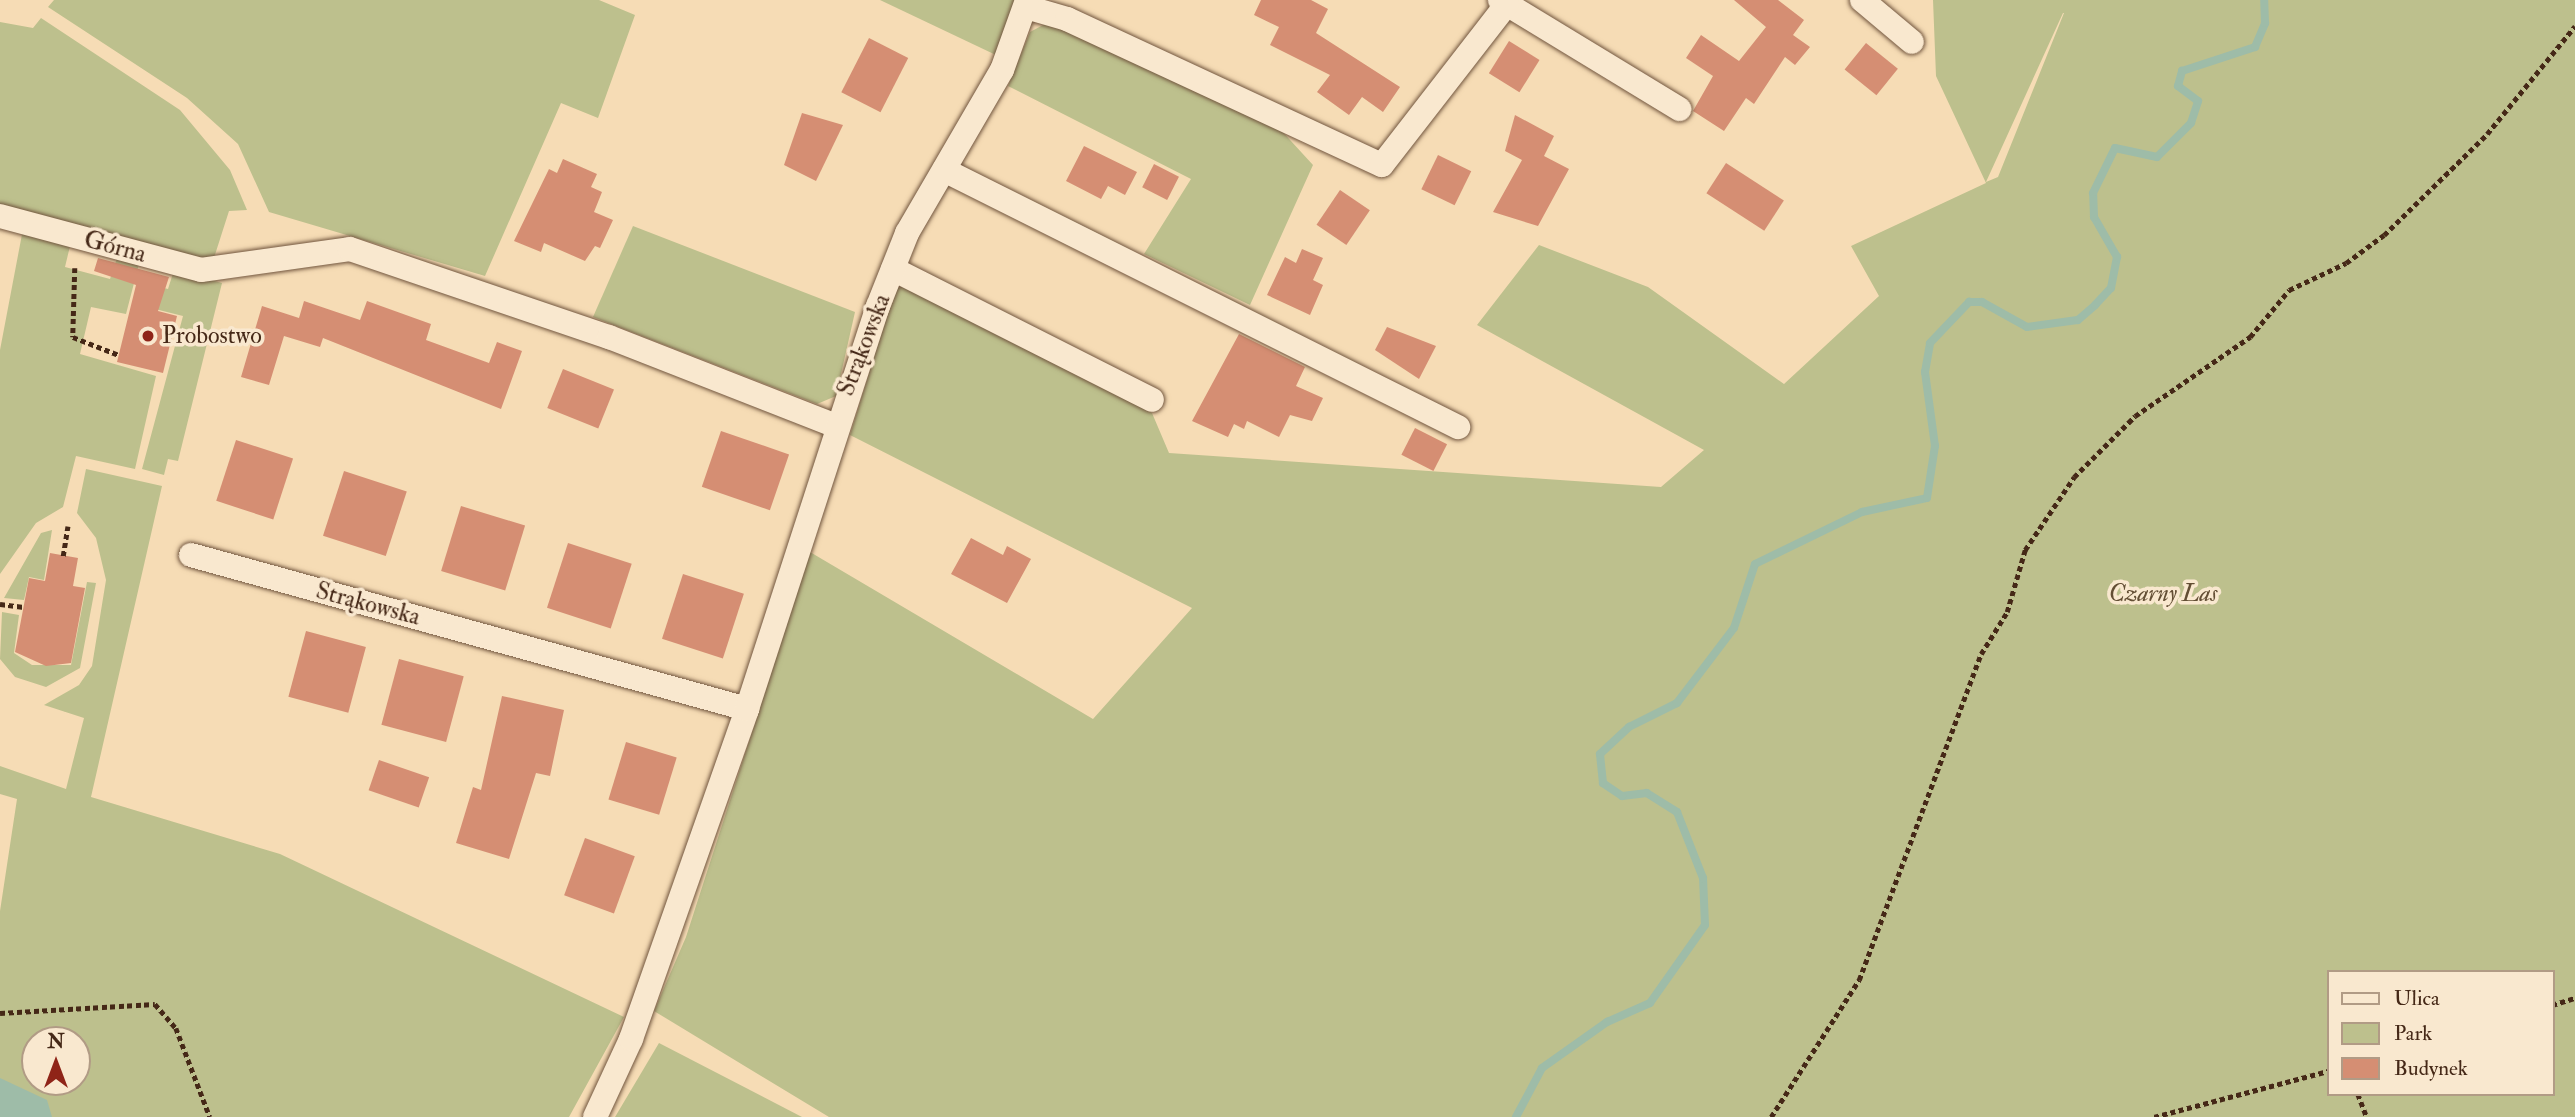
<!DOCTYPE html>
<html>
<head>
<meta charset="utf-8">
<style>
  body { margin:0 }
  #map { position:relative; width:2575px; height:1117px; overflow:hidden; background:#f6dcb5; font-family:"IM FELL Double Pica",serif }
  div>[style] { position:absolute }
  .green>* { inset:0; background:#bdc08d }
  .water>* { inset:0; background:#9ebca8 }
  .stream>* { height:8px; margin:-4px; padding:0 4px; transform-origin:4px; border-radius:4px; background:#9ebca8 }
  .building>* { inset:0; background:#d58e73; transform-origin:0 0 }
  .path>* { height:4.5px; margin-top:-2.25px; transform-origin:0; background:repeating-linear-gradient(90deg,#452817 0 5px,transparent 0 8.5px) }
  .roads { filter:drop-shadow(0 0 2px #71553e) drop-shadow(0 0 2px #71553e) }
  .street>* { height:24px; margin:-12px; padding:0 12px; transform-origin:12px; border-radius:12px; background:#f9e8cf }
  .dots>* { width:19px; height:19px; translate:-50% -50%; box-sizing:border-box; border:4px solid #f9e8cf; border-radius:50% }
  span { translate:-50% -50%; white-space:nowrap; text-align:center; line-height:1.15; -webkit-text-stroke:7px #f9e8cf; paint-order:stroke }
  .street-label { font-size:24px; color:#452817 }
  .poi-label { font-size:24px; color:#452817 }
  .left { translate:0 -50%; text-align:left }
  .park-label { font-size:24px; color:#634e34; font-style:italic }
  .legend { position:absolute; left:2327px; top:970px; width:228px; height:126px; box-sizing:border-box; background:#f9e8cf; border:2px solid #b19b85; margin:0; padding:9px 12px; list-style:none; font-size:21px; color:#452817 }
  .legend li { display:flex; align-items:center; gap:14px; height:35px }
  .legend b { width:35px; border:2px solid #b19b85 }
  .north { position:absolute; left:21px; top:1026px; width:70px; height:70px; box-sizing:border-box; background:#f9e8cf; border:2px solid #b19b85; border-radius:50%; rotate:0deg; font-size:19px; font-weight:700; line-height:28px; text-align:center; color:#452817 }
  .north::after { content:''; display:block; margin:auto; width:24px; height:32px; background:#8f2418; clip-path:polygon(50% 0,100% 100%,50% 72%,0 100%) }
</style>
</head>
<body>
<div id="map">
  <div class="green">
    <div style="clip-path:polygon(54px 0,599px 0,635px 15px,598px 118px,561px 103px,485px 276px,269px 212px,238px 144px,187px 98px,48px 7px)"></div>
    <div style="clip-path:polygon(880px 0,1015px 0,998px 56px)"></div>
    <div style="clip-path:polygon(evenodd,1933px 0,2575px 0,2575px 1117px,829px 1117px,654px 1011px,686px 937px,810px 552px,1093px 719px,1192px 608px,850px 435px,895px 289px,906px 285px,1152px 413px,1169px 453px,1661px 487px,1704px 450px,1477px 325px,1539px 245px,1648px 287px,1784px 384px,1879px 296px,1851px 246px,1986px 183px,1936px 76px,1933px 0,2064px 13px,1998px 177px,1986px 182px,2063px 13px,2064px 13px,1933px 0,2328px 972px,2552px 972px,2552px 1094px,2328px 1094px,2328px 972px)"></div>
    <div style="clip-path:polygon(41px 18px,180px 110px,230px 170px,247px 210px,229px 211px,213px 261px,0 209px,0 22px,33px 28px)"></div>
    <div style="clip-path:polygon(1045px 24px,1066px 26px,1280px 129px,1313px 165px,1250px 305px,1144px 254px,1191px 179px,1008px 86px,1030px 32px)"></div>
    <div style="clip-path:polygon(633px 226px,855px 312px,836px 396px,817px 404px,593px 317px)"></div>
    <div style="clip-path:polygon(23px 229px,71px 242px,65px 267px,110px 279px,118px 255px,140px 260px,126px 314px,91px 307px,80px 354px,156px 376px,135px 469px,76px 456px,63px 507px,36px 523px,0 574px,0 350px)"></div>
    <div style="clip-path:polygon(174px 270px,222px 283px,178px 461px,168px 459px,164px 475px,142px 469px,183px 316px,135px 304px,140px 282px,168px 289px)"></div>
    <div style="clip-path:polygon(evenodd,86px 469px,162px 486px,91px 797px,280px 854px,624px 1017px,569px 1117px,0 1117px,0 911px,17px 799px,0 794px,0 766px,66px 789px,84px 718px,44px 705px,79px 685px,92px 666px,106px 580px,96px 538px,77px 513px,86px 469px,35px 1040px,77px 1040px,77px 1082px,35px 1082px,35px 1040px)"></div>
    <div style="clip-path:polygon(52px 530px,44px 580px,29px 577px,24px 600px,4px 598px,41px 533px)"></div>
    <div style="clip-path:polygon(87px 582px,96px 583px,80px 668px,46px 687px,15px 677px,0 659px,2px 612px,19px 615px,14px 653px,32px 665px,71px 665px)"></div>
    <div style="clip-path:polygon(659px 1043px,802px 1117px,615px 1117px)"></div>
  </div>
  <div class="water">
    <div style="clip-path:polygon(0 1078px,47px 1100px,52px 1117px,0 1117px)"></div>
  </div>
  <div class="stream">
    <div style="left:1516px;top:1117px;width:55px;rotate:-62deg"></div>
    <div style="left:1542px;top:1068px;width:80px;rotate:-35.3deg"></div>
    <div style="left:1607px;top:1022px;width:47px;rotate:-23.8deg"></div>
    <div style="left:1650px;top:1003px;width:95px;rotate:-54.8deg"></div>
    <div style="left:1705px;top:925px;width:47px;rotate:-92.4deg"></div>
    <div style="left:1703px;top:878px;width:71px;rotate:-111.5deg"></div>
    <div style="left:1677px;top:812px;width:36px;rotate:-148deg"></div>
    <div style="left:1647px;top:793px;width:25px;rotate:173deg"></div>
    <div style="left:1622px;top:796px;width:23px;rotate:-146deg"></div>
    <div style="left:1603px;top:783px;width:29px;rotate:-96deg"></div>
    <div style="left:1600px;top:754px;width:40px;rotate:-43deg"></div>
    <div style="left:1629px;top:727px;width:54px;rotate:-26.6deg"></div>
    <div style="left:1677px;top:703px;width:94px;rotate:-52.8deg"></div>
    <div style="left:1734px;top:628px;width:67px;rotate:-71.8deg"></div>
    <div style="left:1755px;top:564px;width:119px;rotate:-25.9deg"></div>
    <div style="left:1862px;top:512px;width:66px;rotate:-12.2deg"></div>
    <div style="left:1927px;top:498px;width:53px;rotate:-81.3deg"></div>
    <div style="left:1935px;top:446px;width:75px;rotate:-97.7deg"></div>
    <div style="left:1925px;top:372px;width:29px;rotate:-80deg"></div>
    <div style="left:1930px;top:343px;width:57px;rotate:-46.4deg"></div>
    <div style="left:1969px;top:302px;width:13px"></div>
    <div style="left:1982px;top:302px;width:51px;rotate:29.1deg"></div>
    <div style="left:2027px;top:327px;width:51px;rotate:-7.8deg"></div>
    <div style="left:2078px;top:320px;width:23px;rotate:-41deg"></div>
    <div style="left:2095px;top:305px;width:23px;rotate:-47deg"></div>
    <div style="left:2111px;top:288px;width:32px;rotate:-79deg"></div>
    <div style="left:2117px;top:257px;width:46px;rotate:-119.9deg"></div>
    <div style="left:2094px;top:217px;width:24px;rotate:-92deg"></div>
    <div style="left:2093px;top:193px;width:50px;rotate:-63.9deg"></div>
    <div style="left:2115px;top:148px;width:43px;rotate:12.1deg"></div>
    <div style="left:2157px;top:157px;width:48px;rotate:-45deg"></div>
    <div style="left:2191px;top:123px;width:23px;rotate:-72deg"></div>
    <div style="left:2198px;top:101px;width:25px;rotate:-143deg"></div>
    <div style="left:2178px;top:86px;width:16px;rotate:-75deg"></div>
    <div style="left:2182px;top:71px;width:77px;rotate:-18.2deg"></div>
    <div style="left:2255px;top:47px;width:26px;rotate:-67deg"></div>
    <div style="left:2265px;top:23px;width:23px;rotate:-92deg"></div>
  </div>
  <div class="building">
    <div style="clip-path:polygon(1261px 0,1311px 0,1328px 9px,1316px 33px,1400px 87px,1383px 112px,1362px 97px,1349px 115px,1317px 92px,1330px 75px,1270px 45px,1279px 27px,1254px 15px)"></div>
    <div style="clip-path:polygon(1734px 0,1778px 0,1804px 20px,1793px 35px,1810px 47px,1795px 65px,1785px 57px,1754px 104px,1746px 98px,1724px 131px,1693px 111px,1713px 76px,1686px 58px,1701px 35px,1739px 61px,1766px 27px)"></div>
    <div style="left:869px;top:38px;width:44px;height:61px;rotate:27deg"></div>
    <div style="left:1509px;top:41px;width:36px;height:38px;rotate:32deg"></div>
    <div style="left:1866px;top:43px;width:41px;height:34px;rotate:39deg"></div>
    <div style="clip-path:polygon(802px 113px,843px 125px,816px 181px,784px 165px)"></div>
    <div style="clip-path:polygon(1515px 115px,1554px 136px,1544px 156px,1569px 169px,1538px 226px,1493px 212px,1522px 160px,1505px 151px)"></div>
    <div style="clip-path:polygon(1084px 146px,1137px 172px,1125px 195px,1108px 186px,1101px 199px,1066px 181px)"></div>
    <div style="left:1438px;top:155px;width:37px;height:38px;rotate:26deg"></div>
    <div style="clip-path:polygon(563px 159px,597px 174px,591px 187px,602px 192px,594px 212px,613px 220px,600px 248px,595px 246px,585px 261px,544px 243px,541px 252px,514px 241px,549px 169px,557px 173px)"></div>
    <div style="left:1726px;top:163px;width:69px;height:36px;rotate:33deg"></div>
    <div style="left:1154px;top:164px;width:28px;height:26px;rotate:27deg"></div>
    <div style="left:1340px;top:190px;width:36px;height:42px;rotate:34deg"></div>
    <div style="clip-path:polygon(1302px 249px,1323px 258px,1313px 280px,1323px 285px,1310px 315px,1267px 295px,1285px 257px,1296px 263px)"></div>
    <div style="clip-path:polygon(98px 258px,169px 277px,158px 311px,177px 316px,163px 373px,117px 362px,136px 285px,94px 271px)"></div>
    <div style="clip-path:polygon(304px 301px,360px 320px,367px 301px,431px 324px,426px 340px,489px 363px,497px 342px,522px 351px,501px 409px,323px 338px,320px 347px,284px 336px,269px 385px,241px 377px,262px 306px,299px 318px)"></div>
    <div style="clip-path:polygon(1387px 327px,1436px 346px,1419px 379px,1375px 350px)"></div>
    <div style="clip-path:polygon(1239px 334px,1305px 367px,1296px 386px,1323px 398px,1312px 421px,1290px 415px,1279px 437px,1247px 421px,1244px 429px,1234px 424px,1228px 437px,1192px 421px)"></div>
    <div style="left:563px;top:369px;width:55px;height:42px;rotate:22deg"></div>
    <div style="left:1415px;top:428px;width:36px;height:30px;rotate:27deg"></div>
    <div style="left:721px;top:431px;width:72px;height:59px;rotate:19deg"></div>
    <div style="left:236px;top:440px;width:60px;height:64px;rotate:18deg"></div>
    <div style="left:344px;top:471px;width:66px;height:68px;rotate:18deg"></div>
    <div style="left:461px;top:506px;width:67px;height:68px;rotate:17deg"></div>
    <div style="clip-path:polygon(971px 538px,1003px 555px,1007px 546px,1031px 559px,1007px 603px,951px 574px)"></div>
    <div style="left:568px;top:543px;width:67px;height:68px;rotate:18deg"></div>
    <div style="clip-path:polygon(50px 553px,78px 558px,73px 586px,85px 588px,71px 663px,46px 666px,15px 652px,29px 578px,45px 581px)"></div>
    <div style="left:683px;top:574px;width:64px;height:68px;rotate:18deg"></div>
    <div style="left:306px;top:631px;width:62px;height:68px;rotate:15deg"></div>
    <div style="left:399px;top:659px;width:67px;height:68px;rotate:15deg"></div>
    <div style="clip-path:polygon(502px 696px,564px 710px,550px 776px,536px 773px,509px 859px,456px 843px,473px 787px,481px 790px)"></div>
    <div style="left:626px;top:742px;width:53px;height:60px;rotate:17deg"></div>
    <div style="left:379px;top:760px;width:53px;height:32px;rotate:19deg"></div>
    <div style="left:585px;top:838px;width:53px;height:61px;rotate:20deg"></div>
  </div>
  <div class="path">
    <div style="left:75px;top:268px;width:69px;rotate:91.7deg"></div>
    <div style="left:73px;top:337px;width:49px;rotate:21.4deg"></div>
    <div style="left:63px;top:556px;width:30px;rotate:-81deg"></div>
    <div style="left:0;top:604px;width:24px;rotate:7deg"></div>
    <div style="left:2552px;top:1005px;width:24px;rotate:-17deg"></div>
    <div style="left:0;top:1013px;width:155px;rotate:-3.3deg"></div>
    <div style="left:155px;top:1004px;width:32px;rotate:49deg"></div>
    <div style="left:176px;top:1028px;width:95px;rotate:69.1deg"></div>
    <div style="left:2358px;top:1094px;width:25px;rotate:69deg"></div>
    <div style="left:1771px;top:1117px;width:163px;rotate:-57.3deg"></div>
    <div style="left:1859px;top:980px;width:348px;rotate:-69.5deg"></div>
    <div style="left:1981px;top:654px;width:49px;rotate:-58.2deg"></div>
    <div style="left:2007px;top:612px;width:65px;rotate:-73.8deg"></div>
    <div style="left:2025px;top:550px;width:88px;rotate:-56.1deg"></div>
    <div style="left:2074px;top:477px;width:86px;rotate:-45deg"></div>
    <div style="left:2135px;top:416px;width:140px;rotate:-34.5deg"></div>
    <div style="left:2250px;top:337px;width:61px;rotate:-50.3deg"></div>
    <div style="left:2289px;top:290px;width:63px;rotate:-25.3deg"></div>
    <div style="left:2346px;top:263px;width:47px;rotate:-36.4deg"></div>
    <div style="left:2384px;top:235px;width:144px;rotate:-44.4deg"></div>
    <div style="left:2487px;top:134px;width:139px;rotate:-50.8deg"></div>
    <div style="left:2154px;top:1117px;width:180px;rotate:-14.8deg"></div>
  </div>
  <div class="roads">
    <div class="street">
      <div style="left:1500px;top:0;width:210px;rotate:31.3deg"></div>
      <div style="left:1862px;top:0;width:65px;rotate:40deg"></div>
      <div style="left:1026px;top:7px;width:43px;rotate:16.3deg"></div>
      <div style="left:1067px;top:19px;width:347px;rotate:24.9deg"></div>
      <div style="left:1382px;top:165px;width:204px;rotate:-52.2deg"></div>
      <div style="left:944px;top:170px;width:575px;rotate:26.57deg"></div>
      <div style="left:0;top:216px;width:208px;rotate:15deg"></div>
      <div style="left:201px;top:270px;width:150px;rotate:-8deg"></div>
      <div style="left:350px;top:249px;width:274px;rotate:18.8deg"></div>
      <div style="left:609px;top:337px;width:242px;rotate:21.4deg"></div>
      <div style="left:893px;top:269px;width:290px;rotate:26.8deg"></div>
      <div style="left:191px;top:555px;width:577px;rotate:15.48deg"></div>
      <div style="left:595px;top:1117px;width:86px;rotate:-65.2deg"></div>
      <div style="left:631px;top:1039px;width:350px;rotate:-70.6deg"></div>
      <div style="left:747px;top:709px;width:424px;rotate:-72deg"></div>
      <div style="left:878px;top:306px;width:79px;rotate:-68.3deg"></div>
      <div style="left:907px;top:233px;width:189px;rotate:-59.8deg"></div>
      <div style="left:1002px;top:70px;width:74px;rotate:-70.3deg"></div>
    </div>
  </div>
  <div class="dots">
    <div style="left:148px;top:336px;background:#8f2418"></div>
  </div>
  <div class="street-label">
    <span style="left:115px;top:247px;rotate:15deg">Górna</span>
    <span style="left:864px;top:345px;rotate:-69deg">Strąkowska</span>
    <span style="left:368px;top:604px;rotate:15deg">Strąkowska</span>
  </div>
  <div class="poi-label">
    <span class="left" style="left:162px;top:336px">Probostwo</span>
  </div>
  <div class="park-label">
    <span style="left:2163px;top:594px">Czarny Las</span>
  </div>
  <ul class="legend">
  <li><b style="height:9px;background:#f9e8cf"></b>Ulica</li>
  <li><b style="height:19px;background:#bdc08d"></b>Park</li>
  <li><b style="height:19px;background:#d58e73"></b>Budynek</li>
  </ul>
  <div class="north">N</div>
</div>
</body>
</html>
